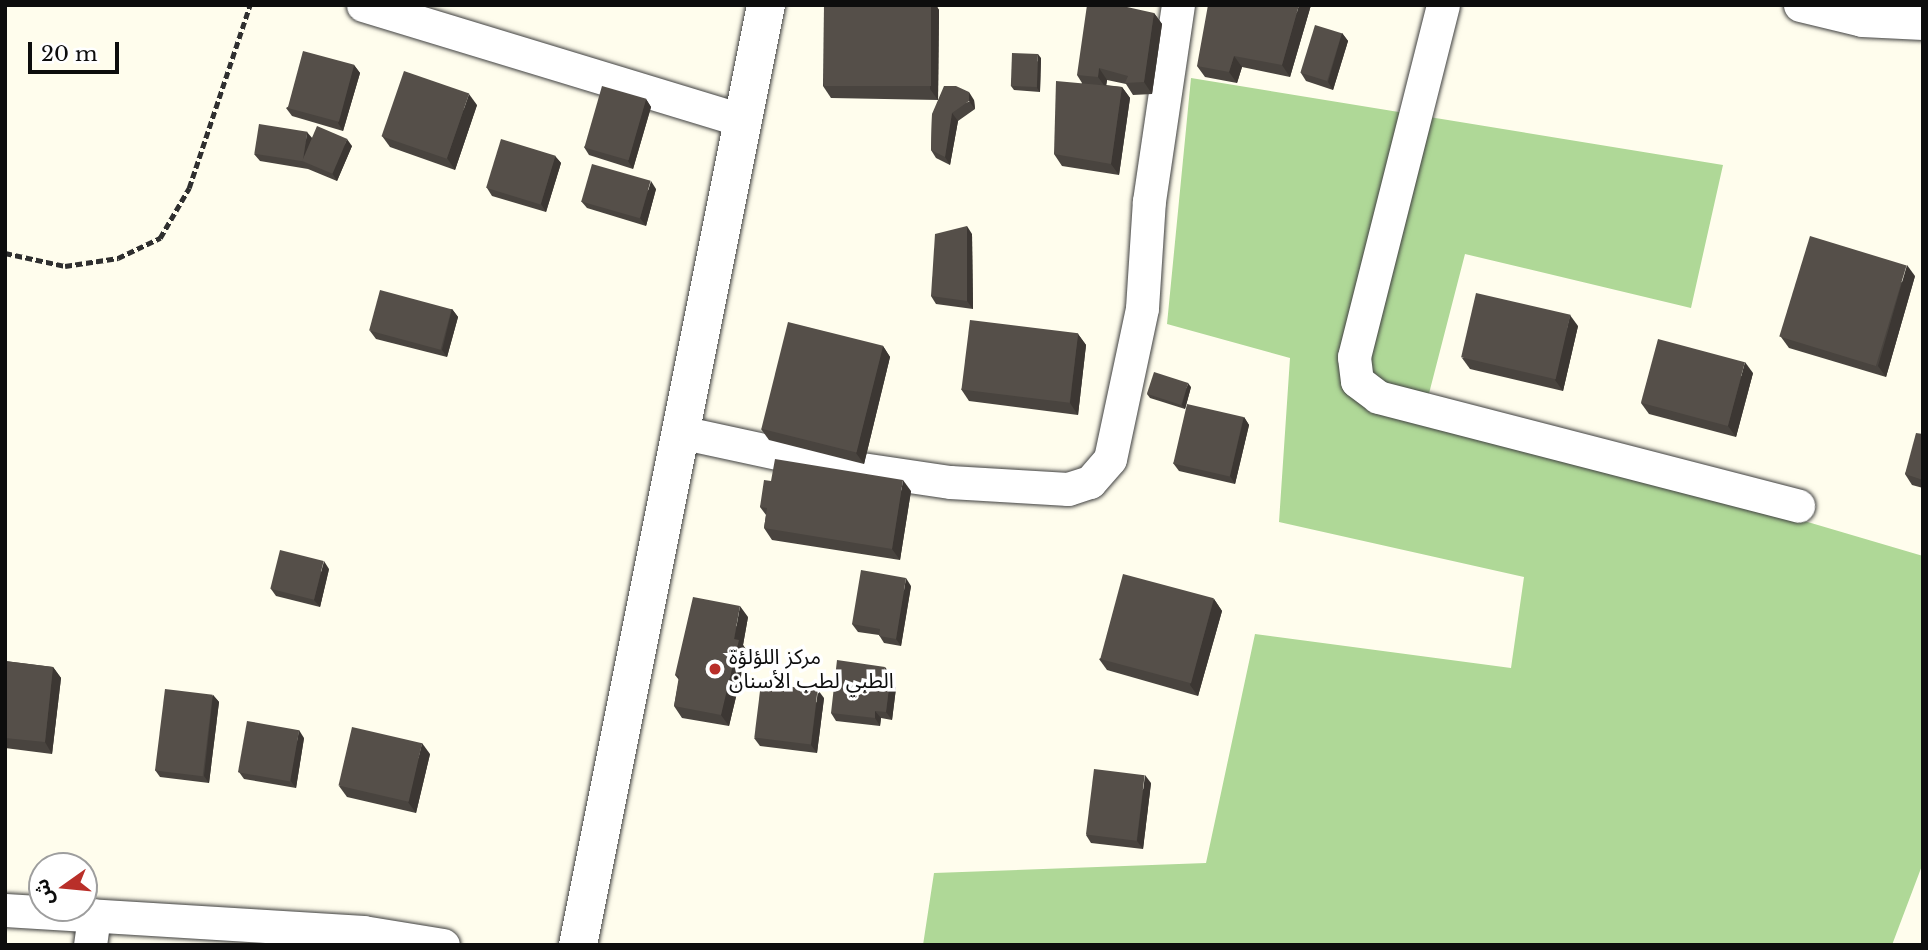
<!DOCTYPE html>
<html>
<head>
<meta charset="utf-8">
<style>
  body { margin:0 }
  #map { position:relative; width:1928px; height:950px; overflow:hidden; background:#fffded; font-family:"Libre Baskerville","Noto Sans Arabic",serif }
  div>[style] { position:absolute }
  .forest>* { inset:0; background:#afd897 }
  .path>* { height:4.5px; margin-top:-2.25px; transform-origin:0; background:repeating-linear-gradient(90deg,#2f2f2f 0 7px,transparent 0 10.5px) }
  .roads { filter:drop-shadow(0 0 2px #404040) drop-shadow(0 0 2px #404040) }
  .minor>* { height:33px; margin:-16.5px; padding:0 16.5px; transform-origin:16.5px; border-radius:16.5px; background:#fff }
  .tertiary>* { height:38px; margin:-19px; padding:0 19px; transform-origin:19px; border-radius:19px; background:#fff }
  .wall>* { inset:0; background:#49443f }
  .shaded-wall>* { inset:0; background:#3c3733 }
  .building>* { inset:0; background:#554f49; transform-origin:0 0 }
  .dots>* { width:19px; height:19px; translate:-50% -50%; box-sizing:border-box; border:4px solid #fff; border-radius:50% }
  span { translate:-50% -50%; white-space:nowrap; text-align:center; line-height:1.15; -webkit-text-stroke:7px #fff; paint-order:stroke }
  .poi-label { font-size:21px; color:#0d0d0d }
  .left { translate:0 -50%; text-align:left }
  .frame { position:absolute; inset:0; border:7px solid #0d0d0d; pointer-events:none }
  .north { position:absolute; left:28px; top:852px; width:70px; height:70px; box-sizing:border-box; background:#fff; border:2px solid #9e9e9e; border-radius:50%; rotate:255deg; font-size:19px; font-weight:700; line-height:28px; text-align:center; color:#0d0d0d }
  .north::after { content:''; display:block; margin:auto; width:24px; height:32px; background:#b92f29; clip-path:polygon(50% 0,100% 100%,50% 72%,0 100%) }
  .scale { position:absolute; left:28px; top:42px; width:91px; height:32px; box-sizing:border-box; border:4px solid #0d0d0d; border-top:0; padding-left:9px; font-size:21px; line-height:24px; white-space:nowrap; color:#0d0d0d; -webkit-text-stroke:5px #fff; paint-order:stroke }
</style>
</head>
<body>
<div id="map">
  <div class="forest">
    <div style="clip-path:polygon(1191px 78px,1723px 165px,1691px 308px,1465px 254px,1425px 409px,1923px 556px,1923px 863px,1892px 945px,923px 945px,934px 873px,1206px 863px,1255px 634px,1511px 668px,1524px 577px,1279px 522px,1290px 358px,1167px 324px)"></div>
  </div>
  <div class="path">
    <div style="left:5px;top:253px;width:61px;rotate:12.2deg"></div>
    <div style="left:65px;top:266px;width:54px;rotate:-8.6deg"></div>
    <div style="left:118px;top:258px;width:47px;rotate:-25.5deg"></div>
    <div style="left:160px;top:238px;width:58px;rotate:-59.9deg"></div>
    <div style="left:189px;top:188px;width:193px;rotate:-71.6deg"></div>
  </div>
  <div class="roads">
    <div class="minor">
      <div style="left:363px;top:5px;width:396px;rotate:16.9deg"></div>
      <div style="left:1443px;top:5px;width:363px;rotate:104.2deg"></div>
      <div style="left:1354px;top:357px;width:24px;rotate:83deg"></div>
      <div style="left:1357px;top:381px;width:26px;rotate:37deg"></div>
      <div style="left:1378px;top:397px;width:434px;rotate:14.5deg"></div>
      <div style="left:1800px;top:5px;width:64px;rotate:13.6deg"></div>
      <div style="left:1862px;top:20px;width:61px;rotate:2.8deg"></div>
      <div style="left:680px;top:432px;width:151px;rotate:12.2deg"></div>
      <div style="left:828px;top:464px;width:123px;rotate:8.4deg"></div>
      <div style="left:950px;top:482px;width:118px;rotate:3.4deg"></div>
      <div style="left:1068px;top:489px;width:23px;rotate:-18deg"></div>
      <div style="left:1090px;top:482px;width:30px;rotate:-49deg"></div>
      <div style="left:1110px;top:459px;width:154px;rotate:-78deg"></div>
      <div style="left:1142px;top:308px;width:107px;rotate:-86.3deg"></div>
      <div style="left:1149px;top:201px;width:198px;rotate:-81.6deg"></div>
      <div style="left:5px;top:910px;width:359px;rotate:3.5deg"></div>
      <div style="left:363px;top:932px;width:81px;rotate:9.2deg"></div>
      <div style="left:90px;top:945px;width:30px;rotate:-82deg"></div>
    </div>
    <div class="tertiary">
      <div style="left:578px;top:945px;width:959px;rotate:-78.69deg"></div>
    </div>
  </div>
  <div class="wall">
    <div style="clip-path:polygon(824px 5px,936px 5px,939px 10px,938px 100px,831px 98px,823px 86px)"></div>
    <div style="clip-path:polygon(1311px 5px,1290px 77px,1242px 67px,1237px 83px,1205px 77px,1197px 66px)"></div>
    <div style="clip-path:polygon(1154px 13px,1162px 24px,1152px 94px,1133px 95px,1126px 84px,1107px 80px,1106px 85px,1122px 87px,1130px 98px,1119px 175px,1062px 166px,1054px 154px,1082px 83px,1077px 75px)"></div>
    <div style="clip-path:polygon(1342px 33px,1348px 41px,1333px 90px,1306px 81px,1301px 73px)"></div>
    <div style="clip-path:polygon(1041px 58px,1040px 92px,1014px 90px,1011px 86px)"></div>
    <div style="clip-path:polygon(354px 65px,360px 73px,343px 131px,292px 116px,286px 108px)"></div>
    <div style="clip-path:polygon(646px 99px,651px 107px,633px 169px,589px 155px,584px 147px)"></div>
    <div style="clip-path:polygon(974px 100px,975px 109px,958px 121px,950px 165px,936px 158px,931px 150px,932px 114px)"></div>
    <div style="clip-path:polygon(477px 105px,455px 170px,390px 147px,382px 136px)"></div>
    <div style="clip-path:polygon(312px 139px,352px 146px,337px 181px,308px 169px,260px 161px,254px 154px)"></div>
    <div style="clip-path:polygon(555px 156px,561px 163px,546px 212px,492px 196px,487px 188px)"></div>
    <div style="clip-path:polygon(656px 189px,646px 226px,587px 208px,581px 201px)"></div>
    <div style="clip-path:polygon(972px 234px,973px 309px,936px 304px,931px 296px)"></div>
    <div style="clip-path:polygon(1915px 276px,1886px 377px,1789px 348px,1781px 337px)"></div>
    <div style="clip-path:polygon(452px 309px,458px 317px,447px 357px,376px 339px,370px 331px)"></div>
    <div style="clip-path:polygon(1578px 326px,1563px 391px,1470px 369px,1462px 358px)"></div>
    <div style="clip-path:polygon(1078px 334px,1086px 345px,1078px 415px,969px 401px,961px 389px)"></div>
    <div style="clip-path:polygon(883px 346px,890px 357px,864px 464px,769px 440px,761px 429px)"></div>
    <div style="clip-path:polygon(1753px 373px,1736px 437px,1649px 414px,1641px 403px)"></div>
    <div style="clip-path:polygon(1191px 387px,1185px 409px,1150px 398px,1147px 394px)"></div>
    <div style="clip-path:polygon(1244px 417px,1249px 425px,1235px 484px,1179px 471px,1173px 463px)"></div>
    <div style="clip-path:polygon(1923px 434px,1923px 488px,1912px 485px,1905px 474px)"></div>
    <div style="clip-path:polygon(771px 481px,911px 491px,900px 560px,772px 540px,764px 528px,766px 515px,760px 507px)"></div>
    <div style="clip-path:polygon(329px 569px,320px 607px,276px 596px,271px 589px)"></div>
    <div style="clip-path:polygon(911px 586px,901px 646px,884px 643px,879px 635px,858px 632px,852px 624px)"></div>
    <div style="clip-path:polygon(1214px 599px,1222px 611px,1198px 696px,1107px 670px,1099px 659px)"></div>
    <div style="clip-path:polygon(748px 617px,743px 645px,747px 651px,729px 726px,682px 718px,674px 706px,679px 680px,675px 675px)"></div>
    <div style="clip-path:polygon(5px 661px,53px 667px,61px 678px,52px 754px,5px 748px)"></div>
    <div style="clip-path:polygon(891px 675px,890px 680px,896px 688px,892px 720px,881px 718px,880px 726px,836px 721px,831px 713px)"></div>
    <div style="clip-path:polygon(213px 695px,219px 702px,209px 783px,160px 777px,155px 770px)"></div>
    <div style="clip-path:polygon(824px 698px,817px 753px,760px 746px,754px 738px)"></div>
    <div style="clip-path:polygon(304px 738px,296px 788px,244px 779px,239px 772px)"></div>
    <div style="clip-path:polygon(430px 754px,416px 813px,347px 797px,339px 786px)"></div>
    <div style="clip-path:polygon(1151px 783px,1143px 849px,1091px 843px,1086px 835px)"></div>
  </div>
  <div class="shaded-wall">
    <div style="clip-path:polygon(931px 5px,936px 5px,939px 10px,938px 100px,930px 89px)"></div>
    <div style="clip-path:polygon(1299px 5px,1311px 5px,1290px 77px,1282px 65px)"></div>
    <div style="clip-path:polygon(1154px 13px,1162px 24px,1152px 94px,1144px 82px)"></div>
    <div style="clip-path:polygon(1342px 33px,1348px 41px,1333px 90px,1328px 82px)"></div>
    <div style="clip-path:polygon(1038px 54px,1041px 58px,1040px 92px,1037px 88px)"></div>
    <div style="clip-path:polygon(1234px 56px,1242px 67px,1237px 83px,1229px 72px)"></div>
    <div style="clip-path:polygon(354px 65px,360px 73px,343px 131px,338px 123px)"></div>
    <div style="clip-path:polygon(1099px 68px,1107px 80px,1106px 88px,1098px 77px)"></div>
    <div style="clip-path:polygon(1122px 87px,1130px 98px,1119px 175px,1111px 164px)"></div>
    <div style="clip-path:polygon(969px 92px,974px 100px,975px 109px,969px 101px)"></div>
    <div style="clip-path:polygon(469px 94px,477px 105px,455px 170px,447px 158px)"></div>
    <div style="clip-path:polygon(646px 99px,651px 107px,633px 169px,628px 161px)"></div>
    <div style="clip-path:polygon(952px 113px,958px 121px,950px 165px,945px 157px)"></div>
    <div style="clip-path:polygon(307px 132px,313px 139px,303px 161px)"></div>
    <div style="clip-path:polygon(347px 139px,352px 146px,337px 181px,332px 173px)"></div>
    <div style="clip-path:polygon(555px 156px,561px 163px,546px 212px,541px 204px)"></div>
    <div style="clip-path:polygon(651px 181px,656px 189px,646px 226px,640px 218px)"></div>
    <div style="clip-path:polygon(967px 226px,972px 234px,973px 309px,967px 301px)"></div>
    <div style="clip-path:polygon(1907px 265px,1915px 276px,1886px 377px,1878px 366px)"></div>
    <div style="clip-path:polygon(452px 309px,458px 317px,447px 357px,442px 350px)"></div>
    <div style="clip-path:polygon(1570px 315px,1578px 326px,1563px 391px,1555px 380px)"></div>
    <div style="clip-path:polygon(1078px 334px,1086px 345px,1078px 415px,1070px 403px)"></div>
    <div style="clip-path:polygon(883px 346px,890px 357px,864px 464px,856px 453px)"></div>
    <div style="clip-path:polygon(1745px 362px,1753px 373px,1736px 437px,1728px 426px)"></div>
    <div style="clip-path:polygon(1188px 383px,1191px 387px,1185px 409px,1182px 405px)"></div>
    <div style="clip-path:polygon(1244px 417px,1249px 425px,1235px 484px,1230px 476px)"></div>
    <div style="clip-path:polygon(903px 480px,911px 491px,900px 560px,892px 549px)"></div>
    <div style="clip-path:polygon(324px 561px,329px 569px,320px 607px,314px 600px)"></div>
    <div style="clip-path:polygon(906px 578px,911px 586px,901px 646px,896px 639px)"></div>
    <div style="clip-path:polygon(1214px 599px,1222px 611px,1198px 696px,1190px 685px)"></div>
    <div style="clip-path:polygon(740px 606px,748px 617px,743px 645px,747px 651px,729px 726px,721px 715px)"></div>
    <div style="clip-path:polygon(53px 667px,61px 678px,52px 754px,45px 742px)"></div>
    <div style="clip-path:polygon(885px 667px,891px 675px,889px 687px,883px 680px)"></div>
    <div style="clip-path:polygon(890px 680px,896px 688px,892px 720px,886px 712px)"></div>
    <div style="clip-path:polygon(818px 690px,824px 698px,817px 753px,811px 745px)"></div>
    <div style="clip-path:polygon(213px 695px,219px 702px,209px 783px,204px 776px)"></div>
    <div style="clip-path:polygon(875px 711px,881px 718px,880px 726px,875px 718px)"></div>
    <div style="clip-path:polygon(299px 730px,304px 738px,296px 788px,290px 780px)"></div>
    <div style="clip-path:polygon(422px 743px,430px 754px,416px 813px,408px 802px)"></div>
    <div style="clip-path:polygon(1145px 775px,1151px 783px,1143px 849px,1137px 841px)"></div>
  </div>
  <div class="building">
    <div style="left:824px;top:5px;width:107px;height:81px"></div>
    <div style="clip-path:polygon(1087px 5px,1118px 5px,1154px 13px,1144px 82px,1125px 83px,1128px 76px,1099px 68px,1098px 77px,1077px 75px)"></div>
    <div style="clip-path:polygon(1208px 5px,1299px 5px,1282px 65px,1234px 56px,1229px 72px,1197px 66px)"></div>
    <div style="left:1315px;top:25px;width:28px;height:50px;rotate:17deg"></div>
    <div style="left:303px;top:51px;width:53px;height:59px;rotate:15deg"></div>
    <div style="left:1012px;top:53px;width:26px;height:33px;rotate:2deg"></div>
    <div style="left:404px;top:71px;width:69px;height:69px;rotate:19deg"></div>
    <div style="clip-path:polygon(1056px 81px,1122px 87px,1111px 164px,1054px 154px)"></div>
    <div style="left:602px;top:86px;width:46px;height:64px;rotate:16deg"></div>
    <div style="clip-path:polygon(944px 86px,956px 86px,969px 92px,969px 101px,952px 113px,945px 157px,931px 150px,932px 114px)"></div>
    <div style="left:259px;top:124px;width:49px;height:30px;rotate:9deg"></div>
    <div style="left:317px;top:126px;width:33px;height:38px;rotate:23deg"></div>
    <div style="left:501px;top:139px;width:57px;height:51px;rotate:17deg"></div>
    <div style="left:592px;top:164px;width:61px;height:39px;rotate:16deg"></div>
    <div style="clip-path:polygon(967px 226px,967px 301px,931px 296px,935px 234px)"></div>
    <div style="left:1810px;top:236px;width:101px;height:105px;rotate:17deg"></div>
    <div style="left:380px;top:290px;width:74px;height:42px;rotate:15deg"></div>
    <div style="left:1476px;top:293px;width:97px;height:66px;rotate:13deg"></div>
    <div style="left:970px;top:320px;width:109px;height:70px;rotate:7deg"></div>
    <div style="left:788px;top:322px;width:98px;height:110px;rotate:14deg"></div>
    <div style="left:1658px;top:339px;width:90px;height:66px;rotate:15deg"></div>
    <div style="left:1154px;top:372px;width:36px;height:23px;rotate:18deg"></div>
    <div style="left:1187px;top:404px;width:58px;height:61px;rotate:13deg"></div>
    <div style="clip-path:polygon(1916px 433px,1923px 434px,1923px 480px,1905px 474px)"></div>
    <div style="clip-path:polygon(775px 459px,903px 480px,892px 549px,764px 528px,767px 508px,760px 507px,764px 480px,771px 481px)"></div>
    <div style="left:280px;top:550px;width:45px;height:40px;rotate:14deg"></div>
    <div style="clip-path:polygon(861px 570px,906px 578px,896px 639px,879px 636px,880px 629px,852px 624px)"></div>
    <div style="left:1123px;top:574px;width:94px;height:88px;rotate:15deg"></div>
    <div style="clip-path:polygon(693px 597px,740px 606px,734px 639px,739px 640px,721px 715px,674px 706px,679px 676px,675px 675px)"></div>
    <div style="clip-path:polygon(837px 660px,885px 667px,883px 680px,890px 680px,886px 712px,875px 711px,875px 718px,831px 713px)"></div>
    <div style="clip-path:polygon(5px 661px,53px 667px,45px 742px,5px 738px)"></div>
    <div style="left:761px;top:683px;width:57px;height:55px;rotate:7deg"></div>
    <div style="left:165px;top:689px;width:48px;height:82px;rotate:7deg"></div>
    <div style="left:247px;top:721px;width:53px;height:52px;rotate:10deg"></div>
    <div style="left:352px;top:727px;width:72px;height:60px;rotate:13deg"></div>
    <div style="left:1094px;top:769px;width:51px;height:66px;rotate:7deg"></div>
  </div>
  <div class="dots">
    <div style="left:715px;top:669px;background:#b92f29"></div>
  </div>
  <div class="poi-label">
    <span class="left" style="left:729px;top:669px">مركز اللؤلؤة<br>الطبي لطب الأسنان</span>
  </div>
  <div class="frame"></div>
  <div class="north">ش</div>
  <div class="scale">20 m</div>
</div>
</body>
</html>
